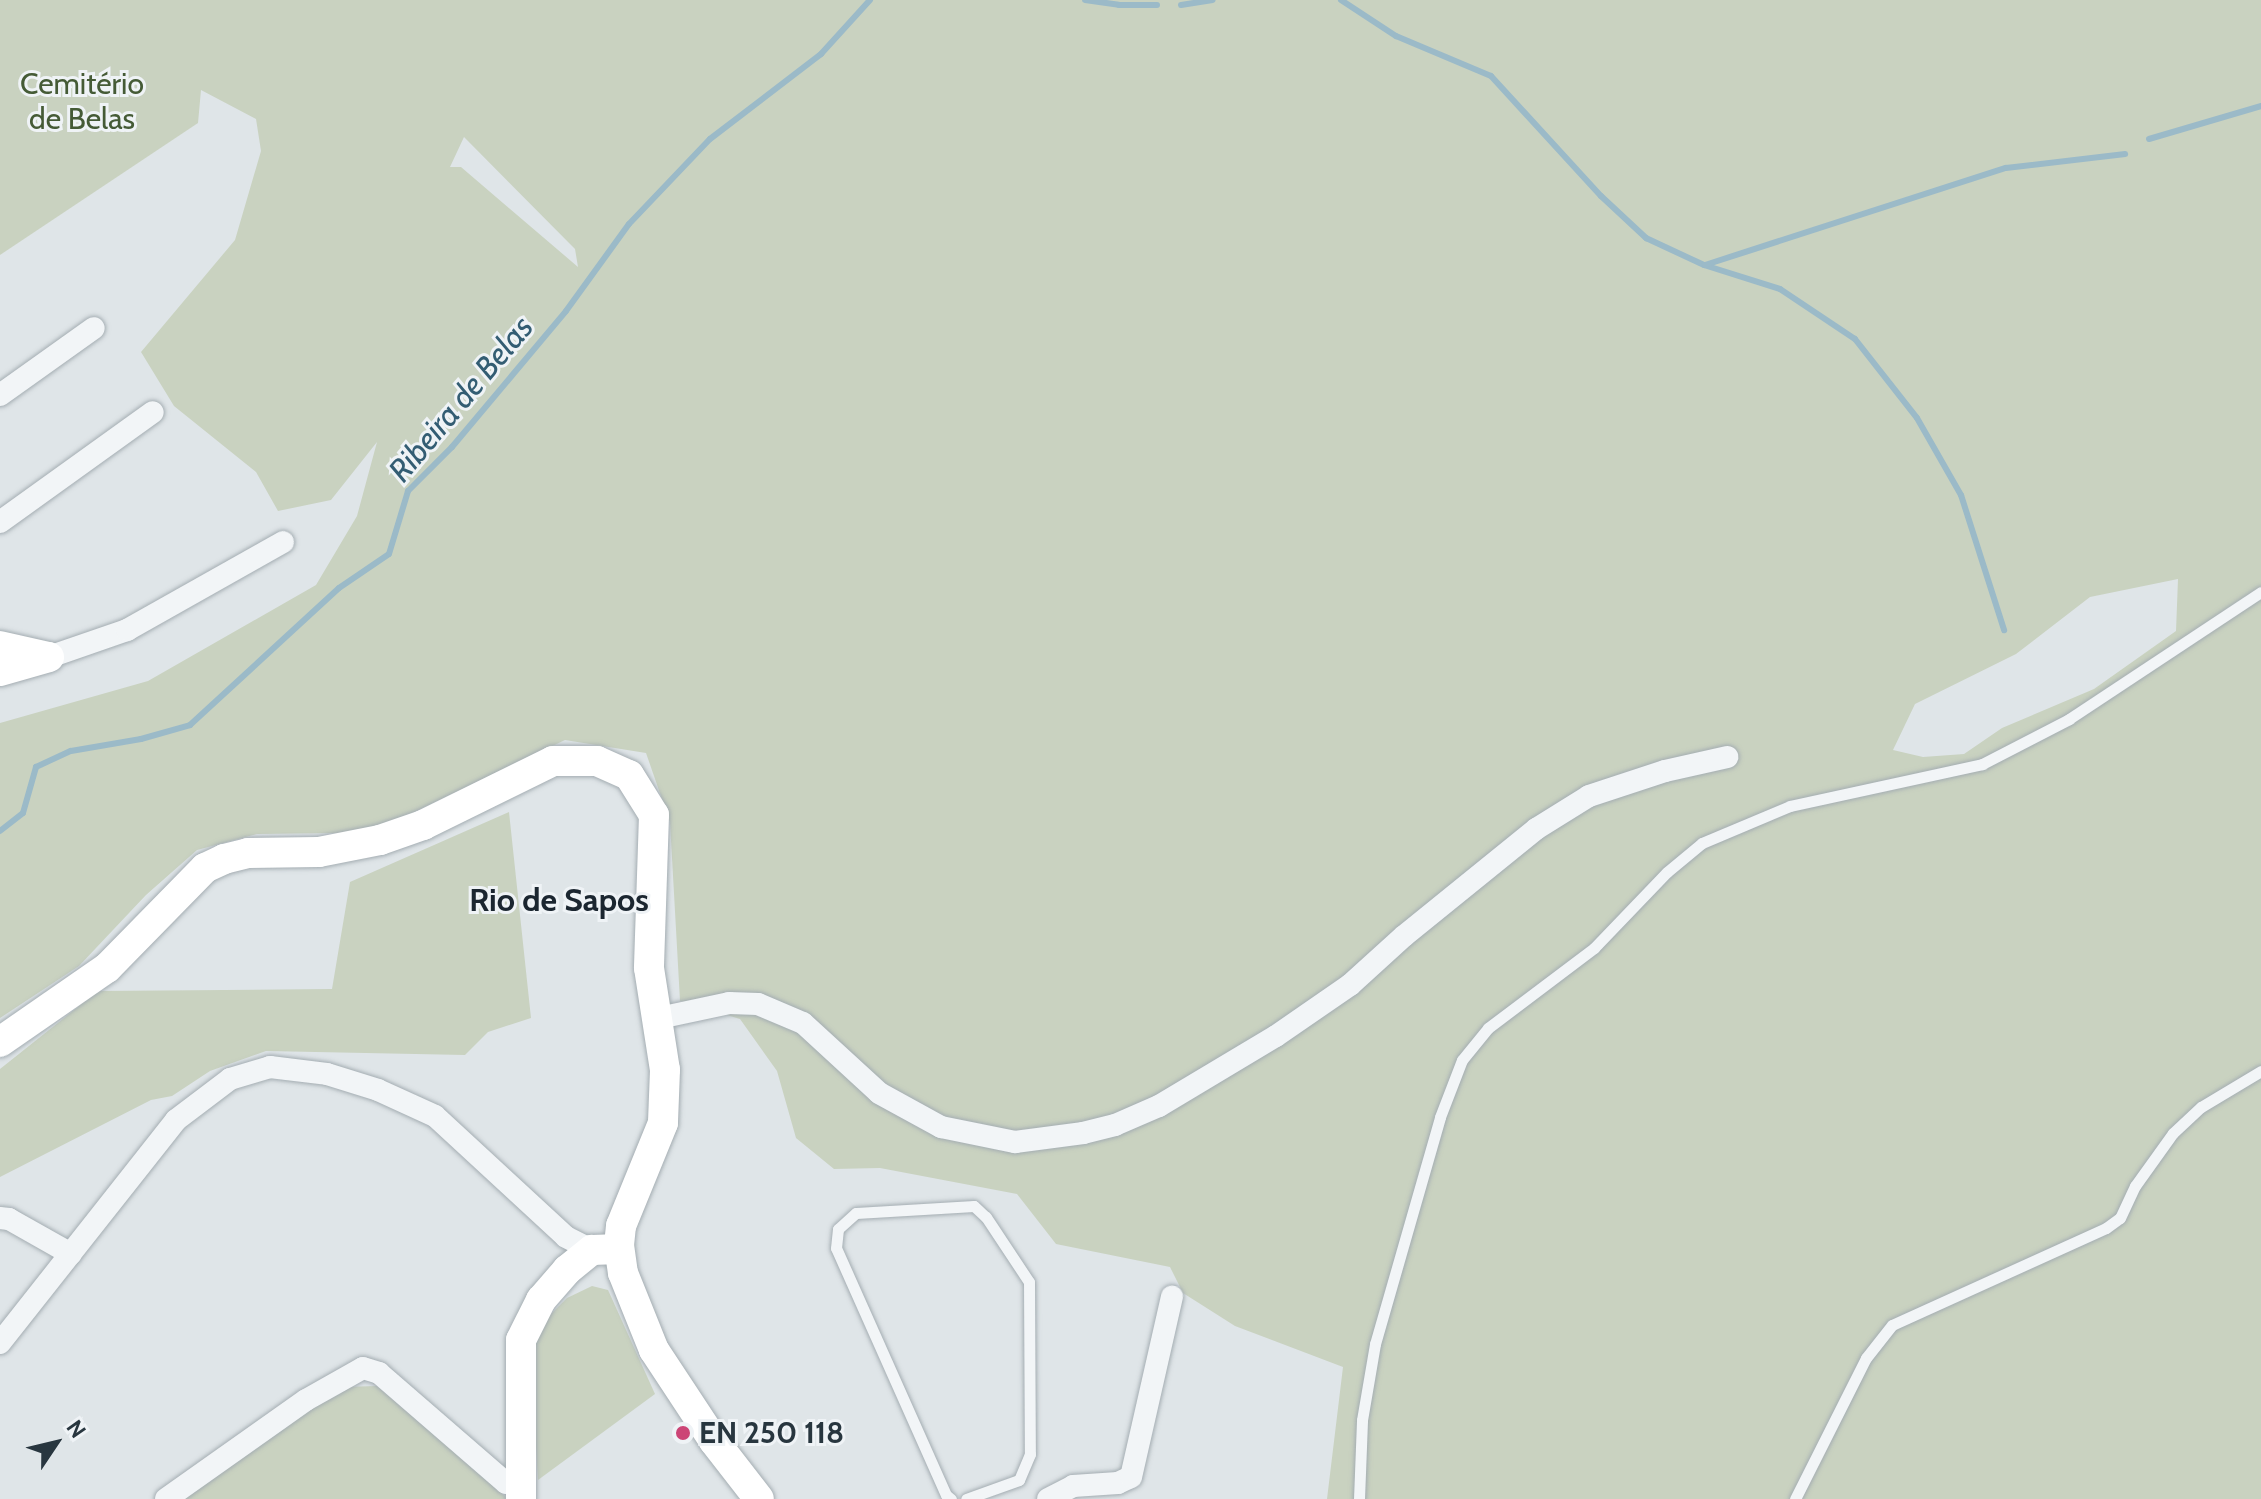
<!DOCTYPE html>
<html>
<head>
<meta charset="utf-8">
<style>
  body { margin:0 }
  #map { position:relative; width:2261px; height:1499px; overflow:hidden; background:#dfe5e8; font-family:Cabin,sans-serif }
  div>[style] { position:absolute }
  .green>* { inset:0; background:#c9d2c0 }
  .stream>* { height:6px; margin:-3px; padding:0 3px; transform-origin:3px; border-radius:3px; background:#9bbac8 }
  .roads { filter:drop-shadow(0 0 2px #a4adb2) drop-shadow(0 0 2px #a4adb2) }
  .lane>* { height:11px; margin:-5.5px; padding:0 5.5px; transform-origin:5.5px; border-radius:5.5px; background:#f2f5f7 }
  .street>* { height:22px; margin:-11px; padding:0 11px; transform-origin:11px; border-radius:11px; background:#f2f5f7 }
  .secondary>* { height:30px; margin:-15px; padding:0 15px; transform-origin:15px; border-radius:15px; background:#fff }
  .dots>* { width:22px; height:22px; translate:-50% -50%; box-sizing:border-box; border:4px solid #eff3f6; border-radius:50% }
  span { translate:-50% -50%; white-space:nowrap; text-align:center; line-height:1.15; -webkit-text-stroke:6px #eff3f6; paint-order:stroke }
  .park-label { font-size:30px; color:#455b36 }
  .poi-label { font-size:30px; color:#28363f; font-weight:700 }
  .left { translate:0 -50%; text-align:left }
  .water-label { font-size:32px; color:#335d73; font-style:italic }
  .neighbourhood-label { font-size:32px; color:#1b2630; font-weight:700 }
  .north { position:absolute; left:16px; top:1403px; width:80px; height:80px; -webkit-text-stroke:6px #eff3f6; paint-order:stroke; rotate:55deg; font-size:22px; font-weight:700; line-height:32px; text-align:center; color:#28363f }
  .north::after { content:''; display:block; margin:auto; width:28px; height:36px; background:#28363f; clip-path:polygon(50% 0,100% 100%,50% 72%,0 100%) }
</style>
</head>
<body>
<div id="map">
  <div class="green">
    <div style="clip-path:polygon(evenodd,0 0,2261px 0,2261px 1499px,1327px 1499px,1343px 1367px,1235px 1326px,1183px 1293px,1170px 1267px,1056px 1244px,1017px 1194px,880px 1168px,834px 1169px,796px 1138px,777px 1071px,740px 1019px,680px 1001px,670px 822px,646px 753px,565px 740px,389px 824px,339px 833px,257px 834px,197px 850px,146px 895px,79px 966px,0 1018px,0 723px,148px 681px,316px 585px,357px 516px,377px 442px,331px 500px,278px 511px,256px 472px,174px 406px,141px 352px,235px 240px,261px 151px,256px 119px,201px 90px,198px 123px,0 255px,0 0,464px 137px,575px 249px,578px 267px,461px 167px,450px 167px,464px 137px,0 0,2178px 579px,2176px 631px,2094px 689px,2002px 728px,1964px 754px,1923px 757px,1893px 750px,1915px 704px,2016px 654px,2090px 597px,2178px 579px)"></div>
    <div style="clip-path:polygon(509px 812px,531px 1018px,488px 1032px,465px 1055px,266px 1051px,210px 1071px,172px 1096px,151px 1100px,0 1177px,0 1069px,98px 991px,332px 989px,350px 882px)"></div>
    <div style="clip-path:polygon(592px 1286px,608px 1290px,655px 1394px,538px 1480px,531px 1364px,539px 1326px,567px 1298px)"></div>
    <div style="clip-path:polygon(377px 1386px,508px 1499px,183px 1499px,342px 1387px)"></div>
  </div>
  <div class="stream">
    <div style="left:1085px;top:0;width:34px;rotate:8deg"></div>
    <div style="left:1119px;top:5px;width:38px"></div>
    <div style="left:1341px;top:0;width:66px;rotate:33.2deg"></div>
    <div style="left:1396px;top:36px;width:103px;rotate:22.8deg"></div>
    <div style="left:1491px;top:76px;width:163px;rotate:47.5deg"></div>
    <div style="left:1601px;top:196px;width:62px;rotate:43deg"></div>
    <div style="left:1646px;top:238px;width:64px;rotate:25deg"></div>
    <div style="left:1704px;top:265px;width:80px;rotate:17.5deg"></div>
    <div style="left:1780px;top:289px;width:90px;rotate:33.7deg"></div>
    <div style="left:1855px;top:339px;width:100px;rotate:51.9deg"></div>
    <div style="left:1917px;top:418px;width:89px;rotate:60.3deg"></div>
    <div style="left:1961px;top:495px;width:142px;rotate:72.3deg"></div>
    <div style="left:1181px;top:5px;width:32px;rotate:-9deg"></div>
    <div style="left:2149px;top:139px;width:117px;rotate:-16.4deg"></div>
    <div style="left:1705px;top:265px;width:316px;rotate:-17.9deg"></div>
    <div style="left:2006px;top:168px;width:120px;rotate:-6.7deg"></div>
    <div style="left:0;top:831px;width:29px;rotate:-38deg"></div>
    <div style="left:23px;top:813px;width:48px;rotate:-74.2deg"></div>
    <div style="left:36px;top:767px;width:38px;rotate:-25deg"></div>
    <div style="left:71px;top:751px;width:71px;rotate:-9.7deg"></div>
    <div style="left:141px;top:739px;width:51px;rotate:-15.9deg"></div>
    <div style="left:190px;top:725px;width:202px;rotate:-42.6deg"></div>
    <div style="left:339px;top:588px;width:60px;rotate:-34.2deg"></div>
    <div style="left:389px;top:554px;width:66px;rotate:-73.2deg"></div>
    <div style="left:408px;top:491px;width:62px;rotate:-45deg"></div>
    <div style="left:452px;top:447px;width:177px;rotate:-50deg"></div>
    <div style="left:566px;top:311px;width:107px;rotate:-54.1deg"></div>
    <div style="left:629px;top:224px;width:117px;rotate:-46.4deg"></div>
    <div style="left:710px;top:139px;width:140px;rotate:-37.4deg"></div>
    <div style="left:821px;top:54px;width:73px;rotate:-47.8deg"></div>
  </div>
  <div class="roads">
    <div class="lane">
      <div style="left:951px;top:1499px;width:6px;rotate:-141deg"></div>
      <div style="left:946px;top:1495px;width:270px;rotate:-114deg"></div>
      <div style="left:836px;top:1248px;width:19px;rotate:-84deg"></div>
      <div style="left:838px;top:1229px;width:24px;rotate:-42deg"></div>
      <div style="left:856px;top:1213px;width:118px;rotate:-3.4deg"></div>
      <div style="left:974px;top:1206px;width:16px;rotate:43deg"></div>
      <div style="left:986px;top:1217px;width:78px;rotate:56.5deg"></div>
      <div style="left:1029px;top:1282px;width:172px;rotate:89.7deg"></div>
      <div style="left:1030px;top:1454px;width:28px;rotate:113deg"></div>
      <div style="left:1019px;top:1480px;width:56px;rotate:160.3deg"></div>
      <div style="left:1359px;top:1499px;width:79px;rotate:-87.8deg"></div>
      <div style="left:1362px;top:1420px;width:77px;rotate:-80.3deg"></div>
      <div style="left:1375px;top:1344px;width:236px;rotate:-74deg"></div>
      <div style="left:1440px;top:1117px;width:61px;rotate:-68.9deg"></div>
      <div style="left:1462px;top:1060px;width:41px;rotate:-50.9deg"></div>
      <div style="left:1488px;top:1028px;width:133px;rotate:-37deg"></div>
      <div style="left:1594px;top:948px;width:105px;rotate:-46.2deg"></div>
      <div style="left:1667px;top:872px;width:45px;rotate:-39.6deg"></div>
      <div style="left:1702px;top:843px;width:95px;rotate:-22.8deg"></div>
      <div style="left:1790px;top:806px;width:197px;rotate:-12.3deg"></div>
      <div style="left:1982px;top:764px;width:98px;rotate:-27.3deg"></div>
      <div style="left:2069px;top:719px;width:230px;rotate:-33.5deg"></div>
      <div style="left:1795px;top:1499px;width:158px;rotate:-63.3deg"></div>
      <div style="left:1866px;top:1358px;width:42px;rotate:-51.8deg"></div>
      <div style="left:1892px;top:1325px;width:235px;rotate:-24.4deg"></div>
      <div style="left:2106px;top:1228px;width:17px;rotate:-36deg"></div>
      <div style="left:2120px;top:1218px;width:35px;rotate:-65deg"></div>
      <div style="left:2135px;top:1186px;width:65px;rotate:-54.4deg"></div>
      <div style="left:2173px;top:1133px;width:38px;rotate:-43deg"></div>
      <div style="left:2201px;top:1107px;width:70px;rotate:-31deg"></div>
    </div>
    <div class="street">
      <div style="left:0;top:395px;width:115px;rotate:-35.5deg"></div>
      <div style="left:0;top:522px;width:188px;rotate:-35.7deg"></div>
      <div style="left:49px;top:657px;width:83px;rotate:-19.1deg"></div>
      <div style="left:127px;top:630px;width:179px;rotate:-29.4deg"></div>
      <div style="left:659px;top:1018px;width:72px;rotate:-12.1deg"></div>
      <div style="left:729px;top:1003px;width:29px;rotate:2deg"></div>
      <div style="left:758px;top:1004px;width:49px;rotate:22.9deg"></div>
      <div style="left:803px;top:1023px;width:103px;rotate:42.6deg"></div>
      <div style="left:879px;top:1093px;width:71px;rotate:28.7deg"></div>
      <div style="left:941px;top:1127px;width:76px;rotate:11.5deg"></div>
      <div style="left:1015px;top:1142px;width:69px;rotate:-7.5deg"></div>
      <div style="left:1083px;top:1133px;width:33px;rotate:-14deg"></div>
      <div style="left:1115px;top:1125px;width:48px;rotate:-23.4deg"></div>
      <div style="left:1159px;top:1106px;width:136px;rotate:-30.9deg"></div>
      <div style="left:1276px;top:1036px;width:90px;rotate:-34.6deg"></div>
      <div style="left:1350px;top:985px;width:73px;rotate:-42.2deg"></div>
      <div style="left:1404px;top:936px;width:170px;rotate:-39deg"></div>
      <div style="left:1536px;top:829px;width:62px;rotate:-31.9deg"></div>
      <div style="left:1589px;top:796px;width:80px;rotate:-18.2deg"></div>
      <div style="left:1665px;top:771px;width:64px;rotate:-12.7deg"></div>
      <div style="left:0;top:1218px;width:9px;rotate:6deg"></div>
      <div style="left:9px;top:1219px;width:71px;rotate:29.4deg"></div>
      <div style="left:0;top:1343px;width:284px;rotate:-51.7deg"></div>
      <div style="left:176px;top:1120px;width:68px;rotate:-37.2deg"></div>
      <div style="left:230px;top:1079px;width:42px;rotate:-16.7deg"></div>
      <div style="left:270px;top:1067px;width:57px;rotate:7deg"></div>
      <div style="left:327px;top:1074px;width:53px;rotate:17.4deg"></div>
      <div style="left:378px;top:1090px;width:63px;rotate:24.5deg"></div>
      <div style="left:435px;top:1116px;width:178px;rotate:42.7deg"></div>
      <div style="left:566px;top:1237px;width:29px;rotate:27deg"></div>
      <div style="left:166px;top:1499px;width:171px;rotate:-35.3deg"></div>
      <div style="left:306px;top:1400px;width:65px;rotate:-29.3deg"></div>
      <div style="left:363px;top:1368px;width:17px;rotate:17deg"></div>
      <div style="left:379px;top:1373px;width:168px;rotate:40.9deg"></div>
      <div style="left:506px;top:1483px;width:14px;rotate:-4deg"></div>
      <div style="left:1048px;top:1499px;width:28px;rotate:-27deg"></div>
      <div style="left:1073px;top:1486px;width:45px;rotate:-3.8deg"></div>
      <div style="left:1118px;top:1483px;width:14px;rotate:-25deg"></div>
      <div style="left:1131px;top:1477px;width:185px;rotate:-77.2deg"></div>
    </div>
    <div class="secondary">
      <div style="left:0;top:646px;width:49px;rotate:12.9deg"></div>
      <div style="left:0;top:671px;width:51px;rotate:-15.9deg"></div>
      <div style="left:0;top:1042px;width:130px;rotate:-34.7deg"></div>
      <div style="left:107px;top:968px;width:140px;rotate:-45.6deg"></div>
      <div style="left:205px;top:868px;width:21px;rotate:-25deg"></div>
      <div style="left:224px;top:859px;width:25px;rotate:-14deg"></div>
      <div style="left:248px;top:853px;width:71px;rotate:-0.8deg"></div>
      <div style="left:319px;top:852px;width:62px;rotate:-11.1deg"></div>
      <div style="left:380px;top:840px;width:46px;rotate:-19.2deg"></div>
      <div style="left:423px;top:825px;width:145px;rotate:-26.2deg"></div>
      <div style="left:553px;top:761px;width:44px"></div>
      <div style="left:597px;top:761px;width:35px;rotate:24deg"></div>
      <div style="left:629px;top:775px;width:47px;rotate:58deg"></div>
      <div style="left:654px;top:815px;width:153px;rotate:91.9deg"></div>
      <div style="left:649px;top:968px;width:103px;rotate:81.1deg"></div>
      <div style="left:665px;top:1070px;width:53px;rotate:92.2deg"></div>
      <div style="left:663px;top:1123px;width:111px;rotate:112.2deg"></div>
      <div style="left:621px;top:1226px;width:19px;rotate:96deg"></div>
      <div style="left:619px;top:1245px;width:28px;rotate:82deg"></div>
      <div style="left:623px;top:1273px;width:83px;rotate:68.1deg"></div>
      <div style="left:654px;top:1350px;width:109px;rotate:56.6deg"></div>
      <div style="left:714px;top:1441px;width:73px;rotate:52.2deg"></div>
      <div style="left:521px;top:1499px;width:159px;rotate:-90deg"></div>
      <div style="left:521px;top:1340px;width:45px;rotate:-63.4deg"></div>
      <div style="left:541px;top:1300px;width:40px;rotate:-49deg"></div>
      <div style="left:567px;top:1270px;width:32px;rotate:-39deg"></div>
      <div style="left:592px;top:1250px;width:27px;rotate:-2deg"></div>
    </div>
  </div>
  <div class="dots">
    <div style="left:683px;top:1433px;background:#cc4576"></div>
  </div>
  <div class="park-label">
    <span style="left:82px;top:101px">Cemitério<br>de Belas</span>
  </div>
  <div class="poi-label">
    <span class="left" style="left:699px;top:1433px">EN 250 118</span>
  </div>
  <div class="water-label">
    <span style="left:461px;top:399px;rotate:-50deg">Ribeira de Belas</span>
  </div>
  <div class="neighbourhood-label">
    <span style="left:559px;top:900px">Rio de Sapos</span>
  </div>
  <div class="north">N</div>
</div>
</body>
</html>
